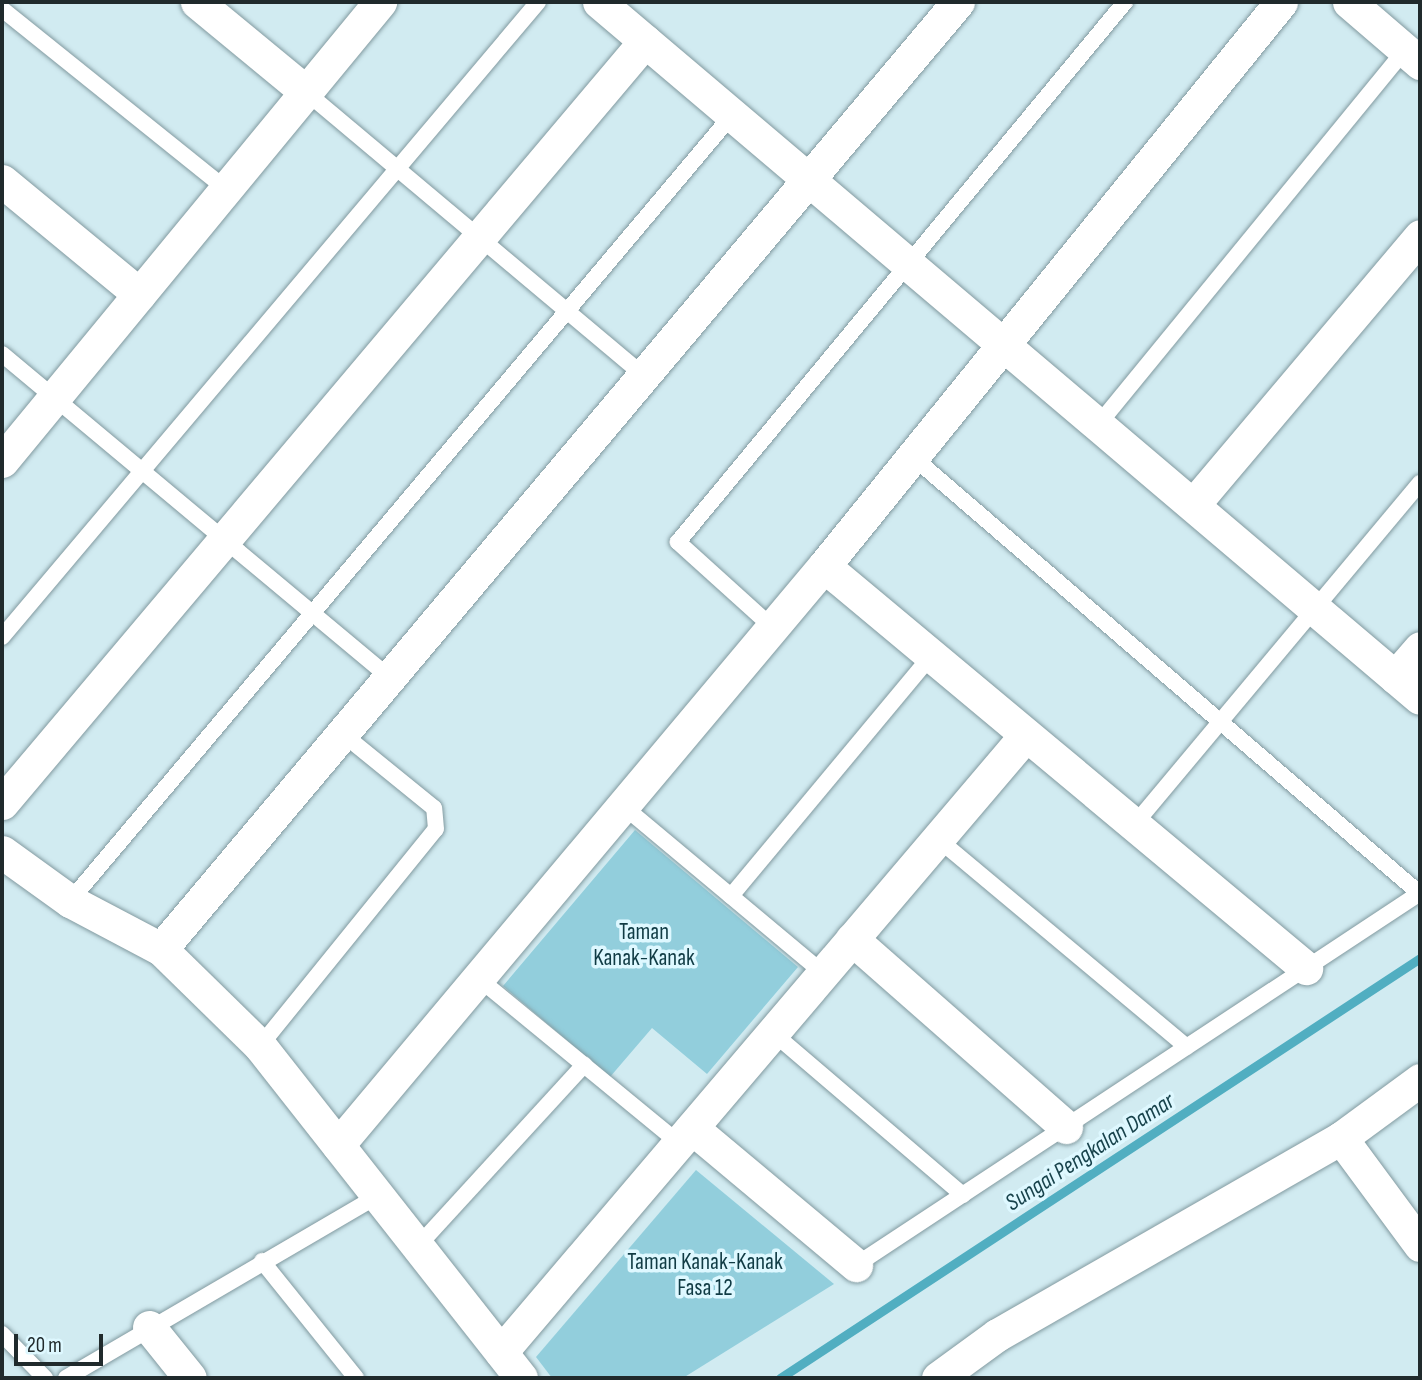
<!DOCTYPE html>
<html>
<head>
<meta charset="utf-8">
<style>
  body { margin:0 }
  #map { position:relative; width:1422px; height:1380px; overflow:hidden; background:#d1ebf1; font-family:"Sofia Sans Condensed",sans-serif }
  div>[style] { position:absolute }
  .green>* { inset:0; background:#92cedc }
  .stream>* { height:9px; margin:-4.5px; padding:0 4.5px; transform-origin:4.5px; border-radius:4.5px; background:#51aec1 }
  .roads { filter:drop-shadow(0 0 2px #829aa0) drop-shadow(0 0 2px #829aa0) }
  .service>* { height:16px; margin:-8px; padding:0 8px; transform-origin:8px; border-radius:8px; background:#fff }
  .minor>* { height:33px; margin:-16.5px; padding:0 16.5px; transform-origin:16.5px; border-radius:16.5px; background:#fff }
  span { translate:-50% -50%; white-space:nowrap; text-align:center; line-height:1.15; -webkit-text-stroke:7px #def8ff; paint-order:stroke }
  .park-label { font-size:23px; color:#103b44 }
  .water-label { font-size:24px; color:#18434c; font-style:italic }
  .frame { position:absolute; inset:0; border:4px solid #202a2c; pointer-events:none }
  .scale { position:absolute; left:14px; top:1334px; width:89px; height:32px; box-sizing:border-box; border:4px solid #202a2c; border-top:0; padding-left:9px; font-size:21px; line-height:24px; white-space:nowrap; color:#202a2c; -webkit-text-stroke:5px #def8ff; paint-order:stroke }
</style>
</head>
<body>
<div id="map">
  <div class="green">
    <div style="clip-path:polygon(635px 830px,798px 967px,707px 1074px,652px 1028px,610px 1077px,503px 986px)"></div>
    <div style="clip-path:polygon(696px 1170px,834px 1284px,683px 1378px,552px 1378px,536px 1357px)"></div>
  </div>
  <div class="stream">
    <div style="left:780px;top:1378px;width:766px;rotate:-33.27deg"></div>
  </div>
  <div class="roads">
    <div class="service">
      <div style="left:2px;top:9px;width:287px;rotate:38.8deg"></div>
      <div style="left:306px;top:92px;width:442px;rotate:40deg"></div>
      <div style="left:2px;top:354px;width:505px;rotate:39.86deg"></div>
      <div style="left:1098px;top:425px;width:485px;rotate:-50.7deg"></div>
      <div style="left:913px;top:457px;width:668px;rotate:40.75deg"></div>
      <div style="left:772px;top:627px;width:127px;rotate:-137.9deg"></div>
      <div style="left:678px;top:542px;width:701px;rotate:-50.38deg"></div>
      <div style="left:2px;top:637px;width:831px;rotate:-49.83deg"></div>
      <div style="left:622px;top:805px;width:262px;rotate:39.9deg"></div>
      <div style="left:1134px;top:825px;width:446px;rotate:-50.1deg"></div>
      <div style="left:938px;top:839px;width:324px;rotate:39.9deg"></div>
      <div style="left:731px;top:896px;width:312px;rotate:-50.2deg"></div>
      <div style="left:70px;top:901px;width:1028px;rotate:-49.89deg"></div>
      <div style="left:478px;top:978px;width:260px;rotate:39.4deg"></div>
      <div style="left:772px;top:1032px;width:251px;rotate:40.5deg"></div>
      <div style="left:260px;top:1046px;width:279px;rotate:-51deg"></div>
      <div style="left:436px;top:829px;width:21px;rotate:-95deg"></div>
      <div style="left:434px;top:808px;width:117px;rotate:-140.9deg"></div>
      <div style="left:418px;top:1246px;width:246px;rotate:-47.5deg"></div>
      <div style="left:262px;top:1261px;width:150px;rotate:51.2deg"></div>
      <div style="left:856px;top:1265px;width:676px;rotate:-33.41deg"></div>
      <div style="left:2px;top:1334px;width:62px;rotate:45.7deg"></div>
      <div style="left:66px;top:1378px;width:360px;rotate:-30.3deg"></div>
    </div>
    <div class="minor">
      <div style="left:197px;top:2px;width:141px;rotate:39.5deg"></div>
      <div style="left:599px;top:2px;width:1076px;rotate:40.29deg"></div>
      <div style="left:1349px;top:2px;width:94px;rotate:40.7deg"></div>
      <div style="left:2px;top:181px;width:178px;rotate:39.5deg"></div>
      <div style="left:2px;top:461px;width:595px;rotate:-50.53deg"></div>
      <div style="left:1193px;top:505px;width:352px;rotate:-49.8deg"></div>
      <div style="left:824px;top:566px;width:628px;rotate:39.83deg"></div>
      <div style="left:1395px;top:677px;width:38px;rotate:-49deg"></div>
      <div style="left:2px;top:803px;width:997px;rotate:-49.84deg"></div>
      <div style="left:2px;top:852px;width:84px;rotate:35.8deg"></div>
      <div style="left:70px;top:901px;width:103px;rotate:27.8deg"></div>
      <div style="left:161px;top:949px;width:139px;rotate:44.4deg"></div>
      <div style="left:260px;top:1046px;width:422px;rotate:51.8deg"></div>
      <div style="left:852px;top:939px;width:285px;rotate:41.3deg"></div>
      <div style="left:161px;top:949px;width:1238px;rotate:-49.92deg"></div>
      <div style="left:692px;top:1128px;width:214px;rotate:39.9deg"></div>
      <div style="left:1341px;top:1138px;width:133px;rotate:53.6deg"></div>
      <div style="left:338px;top:1145px;width:756px;rotate:-49.99deg"></div>
      <div style="left:824px;top:566px;width:726px;rotate:-50.98deg"></div>
      <div style="left:149px;top:1327px;width:65px;rotate:51.2deg"></div>
      <div style="left:501px;top:1352px;width:810px;rotate:-49.61deg"></div>
      <div style="left:938px;top:1378px;width:73px;rotate:-36.1deg"></div>
      <div style="left:997px;top:1335px;width:396px;rotate:-29.8deg"></div>
      <div style="left:1341px;top:1138px;width:98px;rotate:-36.3deg"></div>
    </div>
  </div>
  <div class="park-label">
    <span style="left:644px;top:945px">Taman<br>Kanak-Kanak</span>
    <span style="left:705px;top:1275px">Taman Kanak-Kanak<br>Fasa 12</span>
  </div>
  <div class="water-label">
    <span style="left:1090px;top:1152px;rotate:-33deg">Sungai Pengkalan Damar</span>
  </div>
  <div class="frame"></div>
  <div class="scale">20 m</div>
</div>
</body>
</html>
